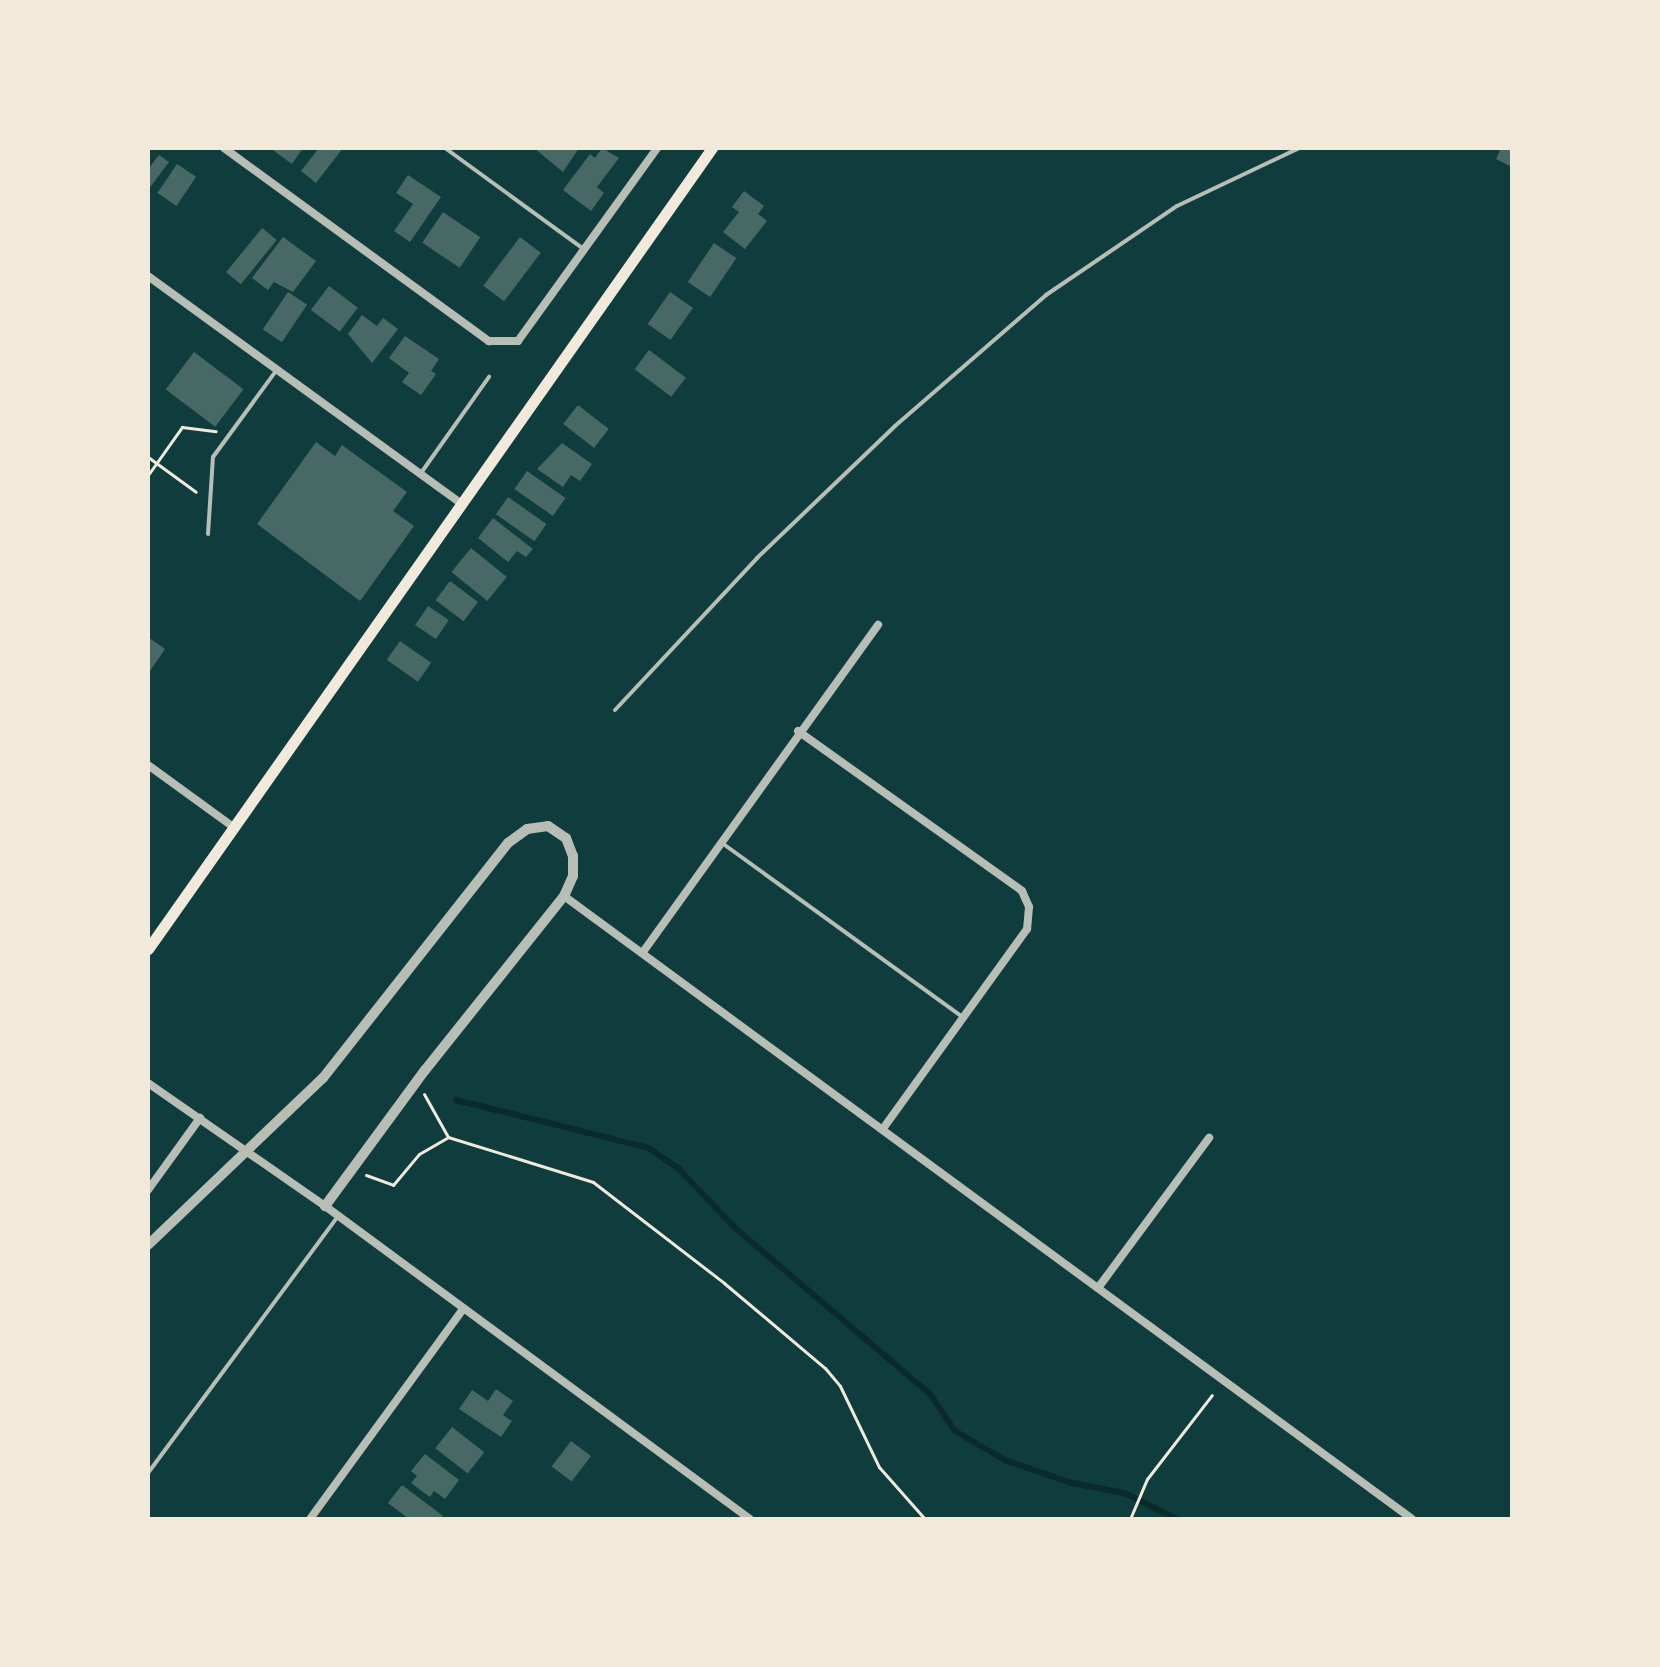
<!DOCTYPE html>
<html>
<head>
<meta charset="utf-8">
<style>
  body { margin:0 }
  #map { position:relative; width:1660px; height:1667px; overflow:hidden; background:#0f3d3e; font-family:"Roboto Condensed",sans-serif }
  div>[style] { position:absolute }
  .stream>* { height:6px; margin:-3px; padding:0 3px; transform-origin:3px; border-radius:3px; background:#0a2a2b }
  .building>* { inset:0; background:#486865; transform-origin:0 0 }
  .path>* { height:3px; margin:-1.5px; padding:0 1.5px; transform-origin:1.5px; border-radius:1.5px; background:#f1e9da }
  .service>* { height:4px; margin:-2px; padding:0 2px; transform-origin:2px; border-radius:2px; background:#b8beb3 }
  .minor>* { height:8px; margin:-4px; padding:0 4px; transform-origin:4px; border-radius:4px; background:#b8beb3 }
  .tertiary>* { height:10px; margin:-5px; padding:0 5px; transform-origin:5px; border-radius:5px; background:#b8beb3 }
  .secondary>* { height:11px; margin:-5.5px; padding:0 5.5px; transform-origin:5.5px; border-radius:5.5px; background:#f1e9da }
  span { translate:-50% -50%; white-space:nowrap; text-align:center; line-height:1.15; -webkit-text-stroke:6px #f1e9da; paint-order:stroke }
  .frame { position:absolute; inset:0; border:150px solid #f1e9da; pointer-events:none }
</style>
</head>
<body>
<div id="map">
  <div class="stream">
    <div style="left:456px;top:1100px;width:199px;rotate:14deg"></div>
    <div style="left:649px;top:1148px;width:38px;rotate:35deg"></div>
    <div style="left:680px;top:1170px;width:80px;rotate:46.5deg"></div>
    <div style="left:735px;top:1228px;width:256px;rotate:40.4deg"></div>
    <div style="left:930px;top:1394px;width:45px;rotate:56deg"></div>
    <div style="left:955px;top:1431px;width:58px;rotate:30.1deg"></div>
    <div style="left:1005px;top:1460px;width:67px;rotate:19.2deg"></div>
    <div style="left:1068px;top:1482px;width:57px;rotate:11.1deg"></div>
    <div style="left:1124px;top:1493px;width:59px;rotate:26.1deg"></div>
  </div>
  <div class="building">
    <div style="clip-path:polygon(270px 148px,303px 148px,292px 164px)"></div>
    <div style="clip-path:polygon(319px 148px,343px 148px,316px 183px,301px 171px)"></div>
    <div style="clip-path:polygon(534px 148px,579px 148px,563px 172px)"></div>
    <div style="clip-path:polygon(602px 148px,619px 158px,597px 187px,604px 193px,591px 211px,563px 190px,590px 154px,595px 158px)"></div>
    <div style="clip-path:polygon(1501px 148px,1512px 148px,1512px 167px,1496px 159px)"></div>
    <div style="clip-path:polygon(159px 155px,169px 162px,148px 190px,148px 169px)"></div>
    <div style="left:177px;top:164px;width:23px;height:35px;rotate:34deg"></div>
    <div style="clip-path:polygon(408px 175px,441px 197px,410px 242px,394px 231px,413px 204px,396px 193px)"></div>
    <div style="clip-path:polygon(744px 191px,764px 206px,758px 214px,767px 221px,745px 249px,723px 232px,739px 212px,732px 207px)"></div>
    <div style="left:443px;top:212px;width:45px;height:37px;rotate:34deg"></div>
    <div style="left:262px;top:228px;width:19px;height:57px;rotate:39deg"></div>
    <div style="clip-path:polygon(283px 237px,316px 261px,293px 292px,274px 282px,268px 290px,252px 278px)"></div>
    <div style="left:520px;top:237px;width:26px;height:61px;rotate:37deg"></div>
    <div style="left:714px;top:243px;width:27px;height:47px;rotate:34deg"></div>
    <div style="left:329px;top:286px;width:36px;height:30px;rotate:37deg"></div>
    <div style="left:288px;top:292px;width:23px;height:45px;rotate:34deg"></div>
    <div style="left:670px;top:292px;width:28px;height:39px;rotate:35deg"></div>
    <div style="clip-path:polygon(362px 315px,377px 326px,383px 318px,398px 329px,372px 363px,348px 334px)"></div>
    <div style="clip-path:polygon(405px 336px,439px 359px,431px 371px,436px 374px,421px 395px,402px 382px,409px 373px,389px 358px)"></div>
    <div style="left:649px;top:350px;width:46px;height:24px;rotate:37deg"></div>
    <div style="left:194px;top:352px;width:62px;height:47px;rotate:37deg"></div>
    <div style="left:578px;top:405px;width:39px;height:24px;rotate:38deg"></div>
    <div style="clip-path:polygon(316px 442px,335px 456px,342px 445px,407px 492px,393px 511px,414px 526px,360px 601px,257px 524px)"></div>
    <div style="clip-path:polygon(562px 443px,592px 464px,580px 481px,571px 475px,563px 487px,537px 469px)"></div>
    <div style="left:527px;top:471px;width:47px;height:22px;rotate:35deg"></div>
    <div style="left:508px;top:497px;width:47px;height:21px;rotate:35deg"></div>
    <div style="clip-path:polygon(493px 518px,533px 549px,526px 557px,517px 551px,508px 562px,478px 538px)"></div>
    <div style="left:471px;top:548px;width:46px;height:31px;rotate:39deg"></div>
    <div style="left:450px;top:581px;width:35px;height:24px;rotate:37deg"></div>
    <div style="left:428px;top:606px;width:25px;height:23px;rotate:34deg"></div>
    <div style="clip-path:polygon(148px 637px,165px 649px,148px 674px)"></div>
    <div style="left:400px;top:641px;width:38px;height:23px;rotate:35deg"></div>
    <div style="clip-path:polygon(496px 1389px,513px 1401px,503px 1415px,512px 1421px,501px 1437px,459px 1409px,472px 1390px,488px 1401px)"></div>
    <div style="left:452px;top:1427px;width:41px;height:27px;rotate:38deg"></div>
    <div style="left:571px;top:1441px;width:25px;height:32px;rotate:37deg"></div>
    <div style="clip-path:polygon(425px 1454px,459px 1480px,445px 1499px,434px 1491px,430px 1497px,411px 1483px,417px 1476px,411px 1471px)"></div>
    <div style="clip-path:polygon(402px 1485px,443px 1516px,441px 1519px,409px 1519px,388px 1503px)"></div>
  </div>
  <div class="path">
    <div style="left:148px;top:457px;width:59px;rotate:36.1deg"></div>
    <div style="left:148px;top:475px;width:59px;rotate:-54.7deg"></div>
    <div style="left:182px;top:427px;width:34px;rotate:7deg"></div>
    <div style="left:424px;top:1094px;width:49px;rotate:60.8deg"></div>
    <div style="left:448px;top:1137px;width:152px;rotate:17.2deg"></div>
    <div style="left:593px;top:1182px;width:165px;rotate:37.6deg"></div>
    <div style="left:724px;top:1283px;width:132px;rotate:40.1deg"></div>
    <div style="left:825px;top:1368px;width:23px;rotate:50deg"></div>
    <div style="left:840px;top:1386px;width:90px;rotate:64.3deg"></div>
    <div style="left:879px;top:1467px;width:69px;rotate:48.5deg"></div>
    <div style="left:366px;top:1175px;width:29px;rotate:20deg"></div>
    <div style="left:393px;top:1185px;width:40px;rotate:-50deg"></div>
    <div style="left:419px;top:1154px;width:34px;rotate:-30deg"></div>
    <div style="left:1130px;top:1519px;width:43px;rotate:-67deg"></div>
    <div style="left:1147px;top:1479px;width:106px;rotate:-52.3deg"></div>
  </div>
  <div class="service">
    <div style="left:445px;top:148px;width:170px;rotate:36.1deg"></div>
    <div style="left:421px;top:473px;width:118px;rotate:-54.7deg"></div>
    <div style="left:208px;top:534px;width:77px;rotate:-86.3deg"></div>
    <div style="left:213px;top:457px;width:107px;rotate:-53.8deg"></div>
    <div style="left:615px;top:710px;width:208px;rotate:-46.9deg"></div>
    <div style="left:757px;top:558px;width:191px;rotate:-43.7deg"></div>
    <div style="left:895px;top:426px;width:200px;rotate:-40.9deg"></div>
    <div style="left:1046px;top:295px;width:158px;rotate:-34.2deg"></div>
    <div style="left:1177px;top:206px;width:135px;rotate:-25.4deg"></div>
    <div style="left:722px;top:843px;width:295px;rotate:35.9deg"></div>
    <div style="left:148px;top:1473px;width:317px;rotate:-53.5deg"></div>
  </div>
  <div class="minor">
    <div style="left:224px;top:148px;width:328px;rotate:36.1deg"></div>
    <div style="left:489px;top:341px;width:29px"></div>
    <div style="left:518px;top:341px;width:238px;rotate:-54.2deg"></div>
    <div style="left:148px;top:276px;width:386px;rotate:36deg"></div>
    <div style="left:798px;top:731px;width:275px;rotate:35.5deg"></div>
    <div style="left:1022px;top:891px;width:17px;rotate:66deg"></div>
    <div style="left:1029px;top:907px;width:22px;rotate:95deg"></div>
    <div style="left:1027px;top:929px;width:246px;rotate:125.8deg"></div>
    <div style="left:148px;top:765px;width:104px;rotate:36deg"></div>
    <div style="left:564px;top:896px;width:1052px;rotate:36.3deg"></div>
    <div style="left:643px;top:952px;width:403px;rotate:-54.3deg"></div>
    <div style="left:148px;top:1083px;width:216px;rotate:34.8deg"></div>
    <div style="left:325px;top:1206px;width:528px;rotate:36.37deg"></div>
    <div style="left:148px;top:1190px;width:89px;rotate:-54.2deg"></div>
    <div style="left:1098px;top:1288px;width:187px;rotate:-53.5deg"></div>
    <div style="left:310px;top:1519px;width:260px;rotate:-53.9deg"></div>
  </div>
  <div class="tertiary">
    <div style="left:148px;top:1245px;width:242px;rotate:-43.7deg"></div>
    <div style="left:323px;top:1078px;width:299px;rotate:-51.8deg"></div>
    <div style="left:508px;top:843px;width:24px;rotate:-36deg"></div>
    <div style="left:527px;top:829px;width:21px;rotate:-8deg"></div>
    <div style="left:548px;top:826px;width:22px;rotate:34deg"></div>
    <div style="left:566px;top:838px;width:19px;rotate:69deg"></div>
    <div style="left:573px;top:856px;width:20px;rotate:90deg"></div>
    <div style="left:573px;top:876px;width:22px;rotate:114deg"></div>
    <div style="left:564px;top:896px;width:223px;rotate:128.6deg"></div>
    <div style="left:425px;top:1070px;width:169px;rotate:126.3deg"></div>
  </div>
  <div class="secondary">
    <div style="left:148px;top:949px;width:980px;rotate:-54.85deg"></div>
  </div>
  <div class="frame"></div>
</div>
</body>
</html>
